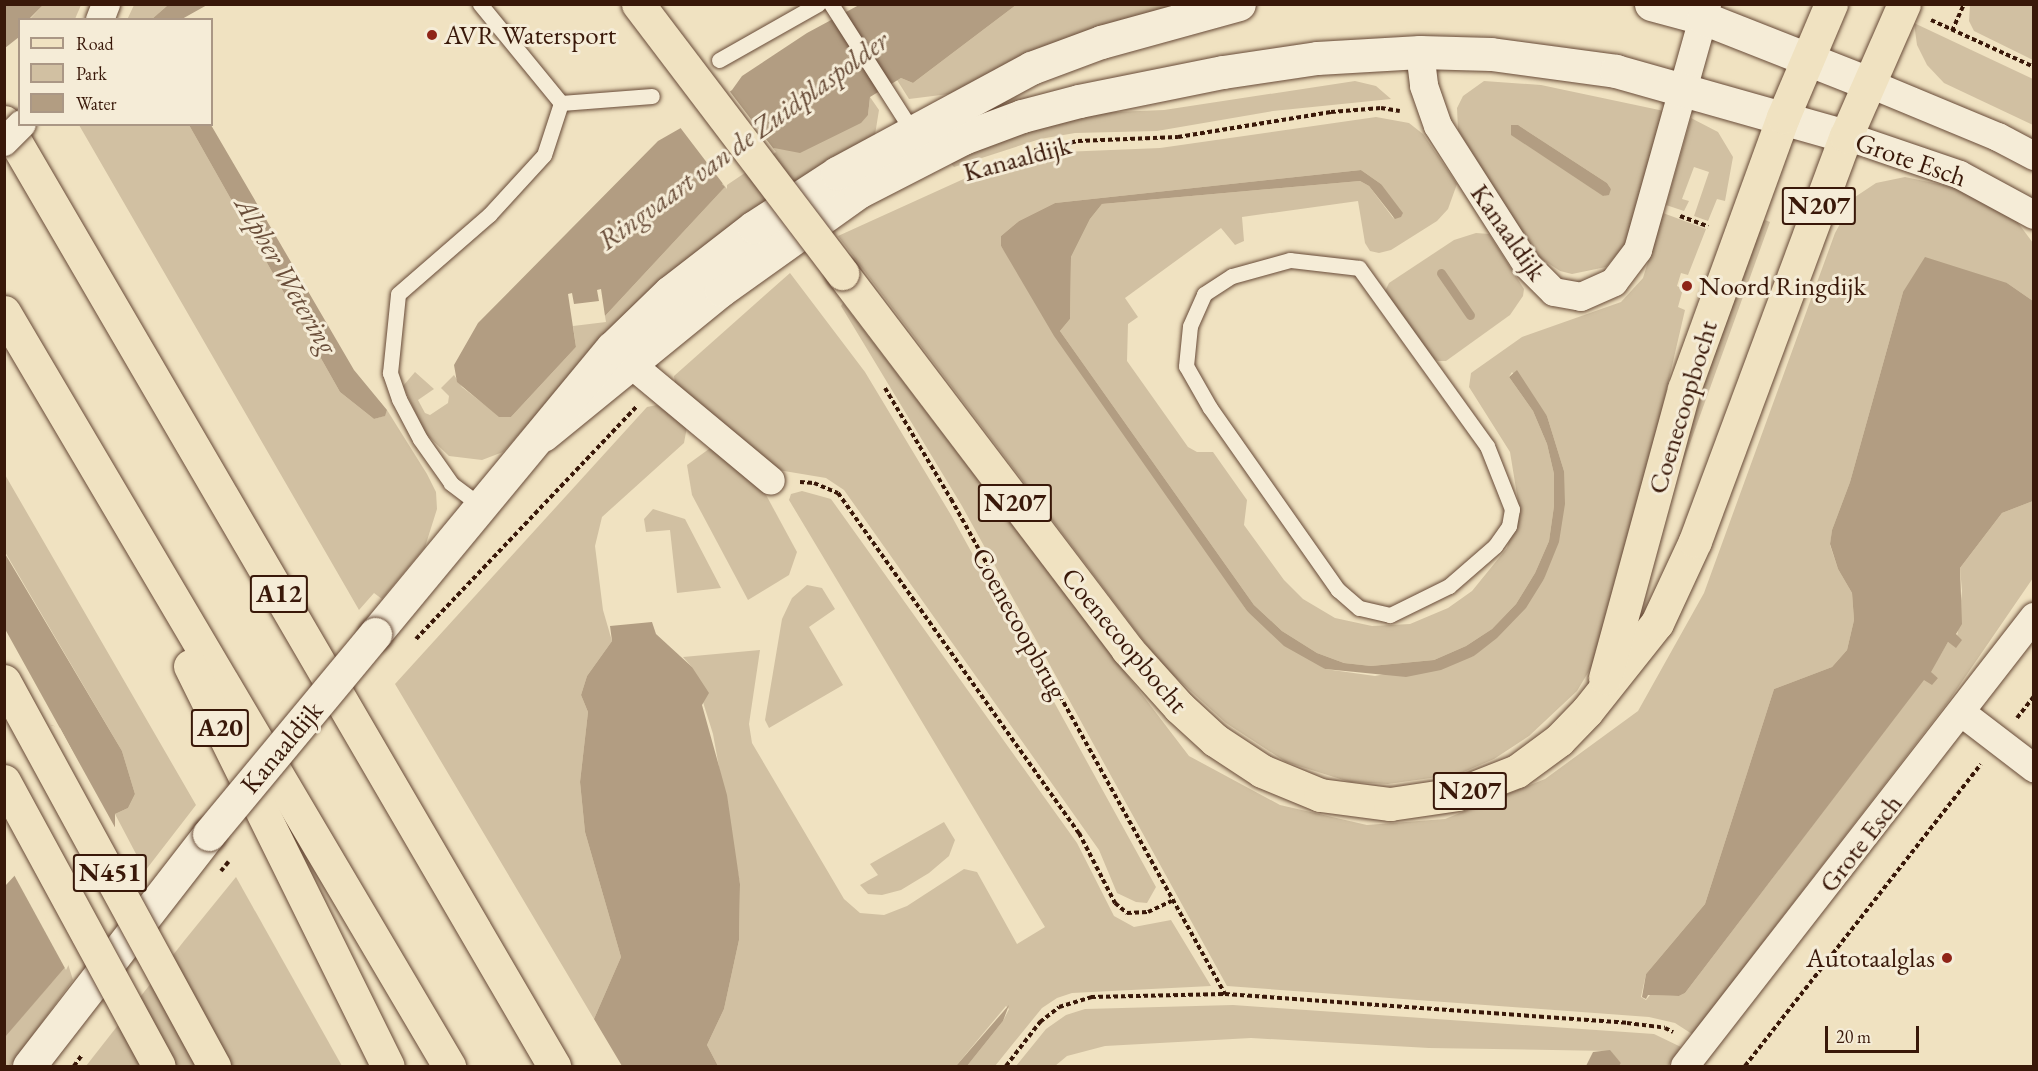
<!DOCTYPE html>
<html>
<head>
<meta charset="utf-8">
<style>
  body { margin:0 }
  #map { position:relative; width:2038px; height:1071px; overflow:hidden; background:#f0e2c1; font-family:"EB Garamond",serif }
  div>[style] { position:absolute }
  .green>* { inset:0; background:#d1c0a2 }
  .water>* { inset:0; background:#b29d82 }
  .pier>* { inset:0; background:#f0e2c1 }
  .stream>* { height:9px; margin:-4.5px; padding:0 4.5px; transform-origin:4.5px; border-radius:4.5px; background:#b29d82 }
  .path>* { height:4px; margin-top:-2px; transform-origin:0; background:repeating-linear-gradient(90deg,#391809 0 4.5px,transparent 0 7.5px) }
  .roads { filter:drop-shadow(0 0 2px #674a37) drop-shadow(0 0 2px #674a37) }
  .lane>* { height:15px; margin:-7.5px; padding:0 7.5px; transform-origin:7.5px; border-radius:7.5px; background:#f5ecd7 }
  .street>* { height:28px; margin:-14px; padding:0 14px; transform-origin:14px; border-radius:14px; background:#f5ecd7 }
  .secondary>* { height:33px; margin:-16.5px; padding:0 16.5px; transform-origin:16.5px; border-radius:16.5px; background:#f5ecd7 }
  .primary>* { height:33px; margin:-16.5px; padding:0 16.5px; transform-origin:16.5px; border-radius:16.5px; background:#f0e2c1 }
  .highway>* { height:33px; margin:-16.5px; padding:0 16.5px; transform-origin:16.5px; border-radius:16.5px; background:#f0e2c1 }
  .path-bridge>* { height:4px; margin-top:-2px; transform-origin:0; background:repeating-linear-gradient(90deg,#391809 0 4.5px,transparent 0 7.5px) }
  .bridges { filter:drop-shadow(0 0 2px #674a37) drop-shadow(0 0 2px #674a37) }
  .street-bridge>* { height:28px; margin:-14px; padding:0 14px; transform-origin:14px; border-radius:14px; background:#f5ecd7 }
  .secondary-bridge>* { height:33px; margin:-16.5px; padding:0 16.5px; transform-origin:16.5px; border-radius:16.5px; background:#f5ecd7 }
  .primary-bridge>* { height:33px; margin:-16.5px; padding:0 16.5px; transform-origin:16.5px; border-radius:16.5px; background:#f0e2c1 }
  .dots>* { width:16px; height:16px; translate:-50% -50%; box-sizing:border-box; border:3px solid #f5ecd7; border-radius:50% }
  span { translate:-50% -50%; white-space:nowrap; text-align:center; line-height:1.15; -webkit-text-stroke:6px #f5ecd7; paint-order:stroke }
  .shield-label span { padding:2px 4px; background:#f5ecd7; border:2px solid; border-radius:4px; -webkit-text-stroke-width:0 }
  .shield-label { font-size:26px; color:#391809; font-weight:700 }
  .poi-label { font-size:27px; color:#391809 }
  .left { translate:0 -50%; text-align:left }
  .right { translate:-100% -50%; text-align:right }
  .street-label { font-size:27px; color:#391809 }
  .water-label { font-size:28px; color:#694d39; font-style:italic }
  .frame { position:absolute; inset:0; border:6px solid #391809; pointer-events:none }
  .legend { position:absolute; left:18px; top:18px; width:195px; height:108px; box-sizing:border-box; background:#f5ecd7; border:2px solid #aa9785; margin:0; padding:8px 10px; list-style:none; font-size:18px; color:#391809 }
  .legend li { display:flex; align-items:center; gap:12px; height:30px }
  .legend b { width:30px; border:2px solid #aa9785 }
  .scale { position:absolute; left:1825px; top:1026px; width:94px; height:27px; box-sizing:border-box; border:3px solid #391809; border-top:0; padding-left:8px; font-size:18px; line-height:21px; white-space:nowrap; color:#391809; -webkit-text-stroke:4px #f5ecd7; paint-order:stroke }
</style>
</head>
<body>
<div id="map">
  <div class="green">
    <div style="clip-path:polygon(43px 5px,81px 5px,75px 19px,29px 20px)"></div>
    <div style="clip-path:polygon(134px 5px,168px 5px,152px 19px,127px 20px)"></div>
    <div style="clip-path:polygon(1016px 5px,1176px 5px,1051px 47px,949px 94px,909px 99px,897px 80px,901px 78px,913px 83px)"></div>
    <div style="clip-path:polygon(1970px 5px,2033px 5px,2033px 60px,1974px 31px,1969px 21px)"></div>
    <div style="clip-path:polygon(1914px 23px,2033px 79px,2033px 125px,1944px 83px,1927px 65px,1917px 45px)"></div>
    <div style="clip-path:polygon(1355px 81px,1376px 86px,1391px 99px,1273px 111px,1157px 131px,1075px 133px,1040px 139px,954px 167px,945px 157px,1006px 132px,1091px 113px,1164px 110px)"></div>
    <div style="clip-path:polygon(evenodd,1484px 81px,1541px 85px,1664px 111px,1627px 242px,1606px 267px,1572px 274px,1560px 271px,1536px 255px,1458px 130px,1457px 108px,1463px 96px,1484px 81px,1518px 125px,1607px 183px,1611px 189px,1604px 196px,1562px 166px,1518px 125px)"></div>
    <div style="clip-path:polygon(870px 97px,879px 110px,874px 141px,578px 368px,503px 452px,482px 460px,449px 456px,425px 433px,403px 386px,415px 372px,434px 389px,418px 400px,425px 413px,430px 415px,448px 403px,449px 396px,441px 388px,454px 375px,462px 387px,499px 416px,511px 417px,576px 347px,573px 326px,606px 322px,605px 316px,724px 188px,722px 184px,774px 147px,868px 115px)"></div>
    <div style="clip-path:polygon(evenodd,1376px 117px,1409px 123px,1423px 134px,1457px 184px,1448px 209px,1437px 221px,1391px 250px,1379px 253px,1370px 251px,1365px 243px,1358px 201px,1242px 217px,1244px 241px,1235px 245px,1221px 228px,1125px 298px,1138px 317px,1128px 324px,1127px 361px,1188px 447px,1197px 452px,1213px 452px,1247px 500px,1244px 525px,1284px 580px,1303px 599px,1335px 618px,1372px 626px,1410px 624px,1448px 608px,1472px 591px,1507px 548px,1519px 507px,1510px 452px,1469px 387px,1471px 373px,1522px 337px,1621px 302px,1643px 278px,1663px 213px,1706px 229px,1688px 275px,1681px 273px,1677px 286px,1683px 289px,1678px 307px,1685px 310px,1619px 594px,1595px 661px,1577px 691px,1529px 736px,1494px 759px,1459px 774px,1388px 784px,1350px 782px,1286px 762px,1226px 723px,1161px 664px,838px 236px,968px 177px,1062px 152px,1160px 148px,1376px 117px,1361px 170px,1381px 184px,1394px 219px,1369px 186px,1360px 181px,1102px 204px,1090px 219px,1071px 257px,1070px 319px,1060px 331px,1254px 605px,1282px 631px,1317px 653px,1344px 663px,1371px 666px,1434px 660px,1466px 646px,1492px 629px,1516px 604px,1535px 573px,1549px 541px,1554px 506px,1554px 474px,1547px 444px,1533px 411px,1509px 377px,1512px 372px,1547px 416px,1564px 471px,1544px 579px,1474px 656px,1375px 676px,1325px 669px,1247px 611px,1001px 246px,1001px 236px,1019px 221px,1055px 203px,1361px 170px)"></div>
    <div style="clip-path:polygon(1691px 118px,1718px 132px,1733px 157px,1725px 201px,1717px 199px,1708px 221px,1694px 216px,1709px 172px,1694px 167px,1682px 199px,1689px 201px,1684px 211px,1666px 205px)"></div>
    <div style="clip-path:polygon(79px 125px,189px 125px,340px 392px,374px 419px,384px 416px,387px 410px,427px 474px,436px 492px,437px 509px,425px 547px,382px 599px,374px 593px,359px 610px)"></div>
    <div style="clip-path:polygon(1905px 177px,1958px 188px,2010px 212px,2033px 243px,2033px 301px,2007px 283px,1903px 292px,1850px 482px,1832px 530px,1830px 545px,1838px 569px,1852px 593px,1854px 620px,1847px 650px,1832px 667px,1774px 689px,1705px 904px,1646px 974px,1641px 997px,1646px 1000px,1650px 995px,1679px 996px,1685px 993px,1924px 679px,1938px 678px,1930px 672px,1948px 642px,1956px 647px,1962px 591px,1960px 568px,2002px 513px,2033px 501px,2033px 578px,1948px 702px,1692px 1034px,1675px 1023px,1649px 1017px,1227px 986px,962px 506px,841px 306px,843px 303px,1189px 756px,1280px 805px,1367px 825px,1445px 819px,1545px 779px,1638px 711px,1704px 593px,1835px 233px,1855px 197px,1876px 183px)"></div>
    <div style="clip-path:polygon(1757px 217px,1770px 222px,1667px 507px,1666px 487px)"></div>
    <div style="clip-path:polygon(1476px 233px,1489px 234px,1524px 289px,1523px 296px,1510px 315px,1446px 361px,1438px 361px,1431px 357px,1385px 291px,1389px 283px,1454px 240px)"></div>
    <div style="clip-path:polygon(790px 273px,865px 372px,951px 515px,1156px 887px,1147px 903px,1136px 902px,1117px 893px,1099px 850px,844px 490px,826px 478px,778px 470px,676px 389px,674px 376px)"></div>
    <div style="clip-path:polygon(657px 405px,687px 427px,684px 443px,602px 517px,595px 546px,603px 610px,612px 641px,587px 676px,581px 695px,588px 712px,580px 782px,585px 832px,621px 957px,594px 1019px,395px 684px,647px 407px)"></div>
    <div style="clip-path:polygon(713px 446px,765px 493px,797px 552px,789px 575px,748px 600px,692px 495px,687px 465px)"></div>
    <div style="clip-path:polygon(4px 473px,196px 805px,145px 871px,115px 814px,128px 808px,135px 794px,122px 751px,5px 552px)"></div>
    <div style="clip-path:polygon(802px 491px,831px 499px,1077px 843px,1114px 916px,1134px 927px,1171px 920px,1211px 986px,1072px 993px,1057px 998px,1042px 1008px,995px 1066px,967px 1066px,1003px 1021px,1009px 1009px,1006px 1006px,956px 1066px,718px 1066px,707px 1045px,724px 1009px,739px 940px,740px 884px,713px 734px,692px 667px,683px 657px,760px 650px,749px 724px,752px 743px,844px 899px,860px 913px,884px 915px,907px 906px,964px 869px,977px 872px,1017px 944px,1045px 927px,789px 500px,791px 494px)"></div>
    <div style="clip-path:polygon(653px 509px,685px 519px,721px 588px,677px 593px,670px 530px,646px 532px,644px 519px)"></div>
    <div style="clip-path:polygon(807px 585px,822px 588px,835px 609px,809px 627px,843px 685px,769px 728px,765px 720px,782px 619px,792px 598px)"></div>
    <div style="clip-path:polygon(944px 822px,955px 840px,949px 856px,929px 873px,901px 890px,882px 895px,868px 894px,860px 885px,878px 875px,870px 864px)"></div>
    <div style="clip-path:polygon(236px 877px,342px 1066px,86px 1066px,184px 941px)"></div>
    <div style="clip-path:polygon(68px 964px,73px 980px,10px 1066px,5px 1066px,4px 1037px)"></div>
    <div style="clip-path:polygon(1233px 1005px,1654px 1034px,1681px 1047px,1668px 1066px,1619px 1066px,1621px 1063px,1610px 1051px,1429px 1048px,1251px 1038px,1105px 1046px,1067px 1056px,1055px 1066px,1016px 1066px,1046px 1029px,1066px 1015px,1085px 1009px)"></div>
  </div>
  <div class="water">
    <div style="clip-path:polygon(5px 5px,43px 5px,29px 19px,20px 20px,19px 37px,5px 48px)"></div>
    <div style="clip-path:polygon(168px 5px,168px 4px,207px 5px,182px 19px,152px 19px)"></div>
    <div style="clip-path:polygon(859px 5px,1016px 5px,913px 83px,901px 78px,870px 97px,868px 115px,861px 123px,800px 153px,774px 148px,722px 184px,725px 187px,605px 316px,601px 289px,597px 290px,599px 301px,574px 304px,572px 293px,568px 294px,576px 347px,511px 417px,499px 417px,457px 382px,454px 365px,478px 323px,658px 141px,693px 121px,732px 90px,742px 76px,807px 33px)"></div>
    <div style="clip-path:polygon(189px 125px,211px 125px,354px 370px,387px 410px,385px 416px,374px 419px,340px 392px)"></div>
    <div style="clip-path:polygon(1511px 125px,1518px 125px,1607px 183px,1611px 189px,1609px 195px,1603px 196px,1511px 135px)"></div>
    <div style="clip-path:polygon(1361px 170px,1381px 184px,1403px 213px,1401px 217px,1395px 219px,1369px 186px,1360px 181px,1102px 204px,1090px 219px,1071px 257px,1070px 319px,1060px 331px,1254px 605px,1282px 631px,1317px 653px,1344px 663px,1371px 666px,1434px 660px,1466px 646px,1492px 629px,1516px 604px,1535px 573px,1549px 541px,1554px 506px,1554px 474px,1547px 444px,1533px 411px,1509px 377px,1517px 370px,1547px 416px,1564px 471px,1565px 504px,1559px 542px,1544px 579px,1526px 608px,1497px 638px,1474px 656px,1441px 670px,1406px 677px,1325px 669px,1284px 646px,1247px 611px,1054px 336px,1001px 246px,1001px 236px,1019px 221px,1055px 203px)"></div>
    <div style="clip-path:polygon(1925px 257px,2007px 283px,2033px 301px,2033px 501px,2002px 513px,1960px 568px,1962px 624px,1956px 634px,1962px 640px,1956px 648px,1948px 642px,1931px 672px,1938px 678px,1932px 685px,1924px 680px,1685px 993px,1679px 996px,1648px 995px,1646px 999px,1642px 997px,1646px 974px,1705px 904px,1774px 689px,1832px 667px,1847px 650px,1854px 620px,1852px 593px,1838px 569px,1830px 544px,1832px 530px,1850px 482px,1903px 292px)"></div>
    <div style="clip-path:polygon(4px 552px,122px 751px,135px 794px,128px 808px,115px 814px,115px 828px,73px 777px,77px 760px,60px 728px,5px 711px)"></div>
    <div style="clip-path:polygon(652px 622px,656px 634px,692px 667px,709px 693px,702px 705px,727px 795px,740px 884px,739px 940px,724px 1009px,707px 1045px,718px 1066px,622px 1066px,594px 1019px,621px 957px,585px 832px,580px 782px,588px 712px,581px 695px,587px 676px,612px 641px,610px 626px)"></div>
    <div style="clip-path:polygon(18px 872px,68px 964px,5px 1037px,5px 886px)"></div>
    <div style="clip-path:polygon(1009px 1005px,1003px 1021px,967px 1066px,956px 1066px)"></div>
    <div style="clip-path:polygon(1610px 1050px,1621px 1063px,1619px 1066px,1586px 1066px,1593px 1052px)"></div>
  </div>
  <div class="pier">
    <div style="clip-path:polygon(728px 89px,776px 152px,727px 185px,727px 189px,679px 126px)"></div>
    <div style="clip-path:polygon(5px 629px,117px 831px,112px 832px,108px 828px,76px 840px,63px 838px,48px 829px,41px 813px,41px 802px,71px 775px,74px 761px,54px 726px,4px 716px)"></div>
    <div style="clip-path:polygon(16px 870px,20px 871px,70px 962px,66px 970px,13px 873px)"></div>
  </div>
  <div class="stream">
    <div style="left:1441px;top:273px;width:51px;rotate:55.4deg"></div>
  </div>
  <div class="path">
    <div style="left:1931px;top:20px;width:113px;rotate:24.5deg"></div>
    <div style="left:1952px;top:31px;width:30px;rotate:-66deg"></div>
    <div style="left:1027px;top:152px;width:52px;rotate:-12.2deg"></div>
    <div style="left:1078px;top:141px;width:100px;rotate:-2.3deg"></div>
    <div style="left:1178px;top:137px;width:155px;rotate:-9.3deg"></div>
    <div style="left:1331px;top:112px;width:50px;rotate:-4.6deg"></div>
    <div style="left:1381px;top:108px;width:19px;rotate:9deg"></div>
    <div style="left:1680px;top:216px;width:30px;rotate:20deg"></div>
    <div style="left:885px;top:388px;width:129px;rotate:59.3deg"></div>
    <div style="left:951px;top:499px;width:566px;rotate:61.03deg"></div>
    <div style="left:800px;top:482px;width:14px;rotate:4deg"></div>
    <div style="left:814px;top:483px;width:26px;rotate:23deg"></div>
    <div style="left:838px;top:493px;width:417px;rotate:54.7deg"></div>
    <div style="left:1079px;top:833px;width:79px;rotate:62.8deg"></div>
    <div style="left:1115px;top:903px;width:16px;rotate:40deg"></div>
    <div style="left:1127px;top:913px;width:21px;rotate:-3deg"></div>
    <div style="left:1148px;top:912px;width:26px;rotate:-25deg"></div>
    <div style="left:416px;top:639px;width:320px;rotate:-46.5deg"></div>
    <div style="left:2017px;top:718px;width:28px;rotate:-52deg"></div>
    <div style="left:74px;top:1066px;width:14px;rotate:-54deg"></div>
    <div style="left:1006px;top:1066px;width:56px;rotate:-52.3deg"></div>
    <div style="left:1040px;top:1022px;width:24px;rotate:-38deg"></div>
    <div style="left:1059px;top:1007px;width:34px;rotate:-17deg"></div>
    <div style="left:1091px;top:997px;width:134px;rotate:-1.3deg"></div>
    <div style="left:1225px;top:994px;width:403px;rotate:4.1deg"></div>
    <div style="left:1627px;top:1023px;width:38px;rotate:7deg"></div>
    <div style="left:1665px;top:1028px;width:9px;rotate:27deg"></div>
    <div style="left:1745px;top:1066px;width:383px;rotate:-52deg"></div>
  </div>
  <div class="roads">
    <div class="lane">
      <div style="left:480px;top:4px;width:128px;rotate:50.7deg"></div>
      <div style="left:561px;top:103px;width:91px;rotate:-4.4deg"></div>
      <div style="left:831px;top:4px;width:154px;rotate:57.4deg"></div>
      <div style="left:719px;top:60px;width:114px;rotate:-29.5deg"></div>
      <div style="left:1290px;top:260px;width:69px;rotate:6.6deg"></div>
      <div style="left:1359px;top:268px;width:219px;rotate:54.3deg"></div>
      <div style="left:1487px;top:446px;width:68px;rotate:68.4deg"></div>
      <div style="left:1512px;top:509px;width:17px;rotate:100deg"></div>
      <div style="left:1509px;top:526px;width:24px;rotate:125deg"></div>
      <div style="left:1495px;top:546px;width:61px;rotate:139deg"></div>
      <div style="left:1449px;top:586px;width:66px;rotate:153.8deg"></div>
      <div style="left:1390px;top:615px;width:32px;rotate:-167deg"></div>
      <div style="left:1359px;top:608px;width:28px;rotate:-139deg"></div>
      <div style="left:1338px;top:590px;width:223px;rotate:-125.1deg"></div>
      <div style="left:1210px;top:408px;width:48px;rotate:-119.7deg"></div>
      <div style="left:1186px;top:366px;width:40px;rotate:-84.3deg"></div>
      <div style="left:1190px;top:326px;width:35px;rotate:-66deg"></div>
      <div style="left:1204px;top:294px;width:33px;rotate:-33deg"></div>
      <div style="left:1232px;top:276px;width:60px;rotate:-15.4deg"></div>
      <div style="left:481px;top:506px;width:38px;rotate:-143deg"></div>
      <div style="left:451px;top:483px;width:54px;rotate:-125.2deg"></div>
      <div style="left:420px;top:439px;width:45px;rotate:-117.7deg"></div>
      <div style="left:399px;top:399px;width:28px;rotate:-109deg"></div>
      <div style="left:390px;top:373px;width:79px;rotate:-84.2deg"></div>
      <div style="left:398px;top:294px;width:121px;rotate:-41deg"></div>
      <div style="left:489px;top:215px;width:81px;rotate:-47.5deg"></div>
      <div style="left:544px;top:155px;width:55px;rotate:-71.9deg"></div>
    </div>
    <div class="street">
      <div style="left:100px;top:20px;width:17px;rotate:-69deg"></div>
      <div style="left:1420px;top:52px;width:34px;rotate:83deg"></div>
      <div style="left:1424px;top:86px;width:42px;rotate:70.7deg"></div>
      <div style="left:1438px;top:126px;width:165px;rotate:57.4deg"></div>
      <div style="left:1527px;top:265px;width:38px;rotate:45deg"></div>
      <div style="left:1554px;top:292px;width:27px;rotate:10deg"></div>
      <div style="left:1581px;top:297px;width:36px;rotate:-24deg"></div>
      <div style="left:1614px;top:282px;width:40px;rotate:-53deg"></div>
      <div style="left:1638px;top:250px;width:255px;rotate:-74.3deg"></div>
      <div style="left:1868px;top:83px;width:141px;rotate:22.6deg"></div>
      <div style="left:1998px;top:137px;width:41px;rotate:27.8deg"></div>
      <div style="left:1846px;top:136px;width:120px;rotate:18.9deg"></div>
      <div style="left:1960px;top:175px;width:84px;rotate:28.4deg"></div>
      <div style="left:614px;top:350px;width:204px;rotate:39.8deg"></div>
      <div style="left:1962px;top:713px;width:91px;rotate:37.4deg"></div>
      <div style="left:1685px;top:1066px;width:569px;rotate:-52.14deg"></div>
    </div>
    <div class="secondary">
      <div style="left:1651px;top:4px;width:54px;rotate:15.1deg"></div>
      <div style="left:1703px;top:18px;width:177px;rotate:21.5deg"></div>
      <div style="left:543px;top:435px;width:230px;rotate:-39.2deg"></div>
      <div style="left:721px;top:290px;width:171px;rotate:-35.5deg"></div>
      <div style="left:860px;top:191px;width:116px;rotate:-27.2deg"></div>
      <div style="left:963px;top:138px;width:63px;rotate:-20.4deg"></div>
      <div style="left:1022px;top:116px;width:59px;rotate:-14.7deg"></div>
      <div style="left:1079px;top:101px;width:147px;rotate:-11.4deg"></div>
      <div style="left:1223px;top:72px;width:95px;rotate:-8.5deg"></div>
      <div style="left:1317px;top:58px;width:103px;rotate:-3.3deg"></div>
      <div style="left:1420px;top:52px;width:71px;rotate:1.6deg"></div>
      <div style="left:1491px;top:54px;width:126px;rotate:7.7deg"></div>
      <div style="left:1616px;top:71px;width:239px;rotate:15.8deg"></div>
      <div style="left:375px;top:634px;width:371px;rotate:-50.4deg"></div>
      <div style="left:612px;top:348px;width:81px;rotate:-44deg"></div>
      <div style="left:670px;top:292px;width:106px;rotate:-37.7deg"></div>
      <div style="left:754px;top:227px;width:99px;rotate:-33deg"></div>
      <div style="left:837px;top:173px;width:221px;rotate:-28.4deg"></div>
      <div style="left:1031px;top:68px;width:75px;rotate:-20.4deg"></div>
      <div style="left:1101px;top:42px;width:143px;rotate:-15.4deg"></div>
      <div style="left:29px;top:1066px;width:294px;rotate:-52.2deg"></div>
    </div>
    <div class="primary">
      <div style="left:842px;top:273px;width:472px;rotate:52.8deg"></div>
      <div style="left:1127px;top:649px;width:78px;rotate:48.1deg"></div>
      <div style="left:1179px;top:707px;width:49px;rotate:42.5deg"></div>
      <div style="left:1215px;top:740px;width:56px;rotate:33.4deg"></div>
      <div style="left:1262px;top:771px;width:63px;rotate:22.5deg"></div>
      <div style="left:1320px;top:795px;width:71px;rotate:7.3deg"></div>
      <div style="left:1390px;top:804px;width:69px;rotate:-8.4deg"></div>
      <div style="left:1458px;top:794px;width:63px;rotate:-21.3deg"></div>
      <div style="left:1517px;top:771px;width:52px;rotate:-36.4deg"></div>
      <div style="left:1559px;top:740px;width:40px;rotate:-46deg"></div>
      <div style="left:1587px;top:711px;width:112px;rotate:-51.5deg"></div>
      <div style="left:1657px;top:623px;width:90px;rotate:-65.1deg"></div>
      <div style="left:1695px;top:541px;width:432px;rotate:-69.6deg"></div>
      <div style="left:1846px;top:136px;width:144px;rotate:-66.3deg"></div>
      <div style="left:1605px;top:678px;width:300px;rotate:-74.7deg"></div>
      <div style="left:1684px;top:389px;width:289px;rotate:-70deg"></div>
      <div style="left:1783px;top:117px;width:123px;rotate:-67deg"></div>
    </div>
    <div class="highway">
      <div style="left:4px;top:122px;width:1093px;rotate:59.77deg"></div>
      <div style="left:4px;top:312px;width:876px;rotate:59.45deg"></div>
      <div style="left:190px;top:666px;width:446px;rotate:63.7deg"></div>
    </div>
  </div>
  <div class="path-bridge">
    <div style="left:221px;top:871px;width:14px;rotate:-51deg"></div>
  </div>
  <div class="bridges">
    <div class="street-bridge">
      <div style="left:4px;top:142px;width:25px;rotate:-45deg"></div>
    </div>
    <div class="secondary-bridge">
      <div style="left:209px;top:834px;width:260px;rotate:-50.3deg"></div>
    </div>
    <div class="primary-bridge">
      <div style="left:638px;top:4px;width:338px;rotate:52.8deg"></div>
      <div style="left:4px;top:681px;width:439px;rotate:61.4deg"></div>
      <div style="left:4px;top:781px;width:324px;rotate:61.5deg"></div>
    </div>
  </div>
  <div class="dots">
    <div style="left:432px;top:35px;background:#8f2418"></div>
    <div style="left:1687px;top:286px;background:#8f2418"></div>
    <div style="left:1947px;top:958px;background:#8f2418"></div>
  </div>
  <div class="shield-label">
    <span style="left:1819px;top:206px">N207</span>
    <span style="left:1015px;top:503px">N207</span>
    <span style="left:279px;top:594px">A12</span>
    <span style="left:220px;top:728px">A20</span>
    <span style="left:1470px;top:791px">N207</span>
    <span style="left:110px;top:873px">N451</span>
  </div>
  <div class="poi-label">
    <span class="left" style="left:444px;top:35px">AVR Watersport</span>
    <span class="left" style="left:1699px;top:286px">Noord Ringdijk</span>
    <span class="right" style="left:1935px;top:958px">Autotaalglas</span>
  </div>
  <div class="street-label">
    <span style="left:1017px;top:158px;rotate:-15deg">Kanaaldijk</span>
    <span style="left:1911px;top:159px;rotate:19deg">Grote Esch</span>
    <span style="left:1509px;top:232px;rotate:55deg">Kanaaldijk</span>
    <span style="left:1682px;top:407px;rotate:-73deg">Coenecoopbocht</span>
    <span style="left:1020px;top:623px;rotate:61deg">Coenecoopbrug</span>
    <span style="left:1125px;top:640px;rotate:50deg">Coenecoopbocht</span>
    <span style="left:281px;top:747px;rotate:-50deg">Kanaaldijk</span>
    <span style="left:1860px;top:843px;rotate:-52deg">Grote Esch</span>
  </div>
  <div class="water-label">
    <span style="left:743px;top:140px;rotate:-36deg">Ringvaart van de Zuidplaspolder</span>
    <span style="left:287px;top:275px;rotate:60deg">Alpher Wetering</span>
  </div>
  <div class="frame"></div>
  <ul class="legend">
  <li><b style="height:8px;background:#f0e2c1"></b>Road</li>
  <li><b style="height:16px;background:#d1c0a2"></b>Park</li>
  <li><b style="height:16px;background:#b29d82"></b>Water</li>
  </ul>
  <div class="scale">20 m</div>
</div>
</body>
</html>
